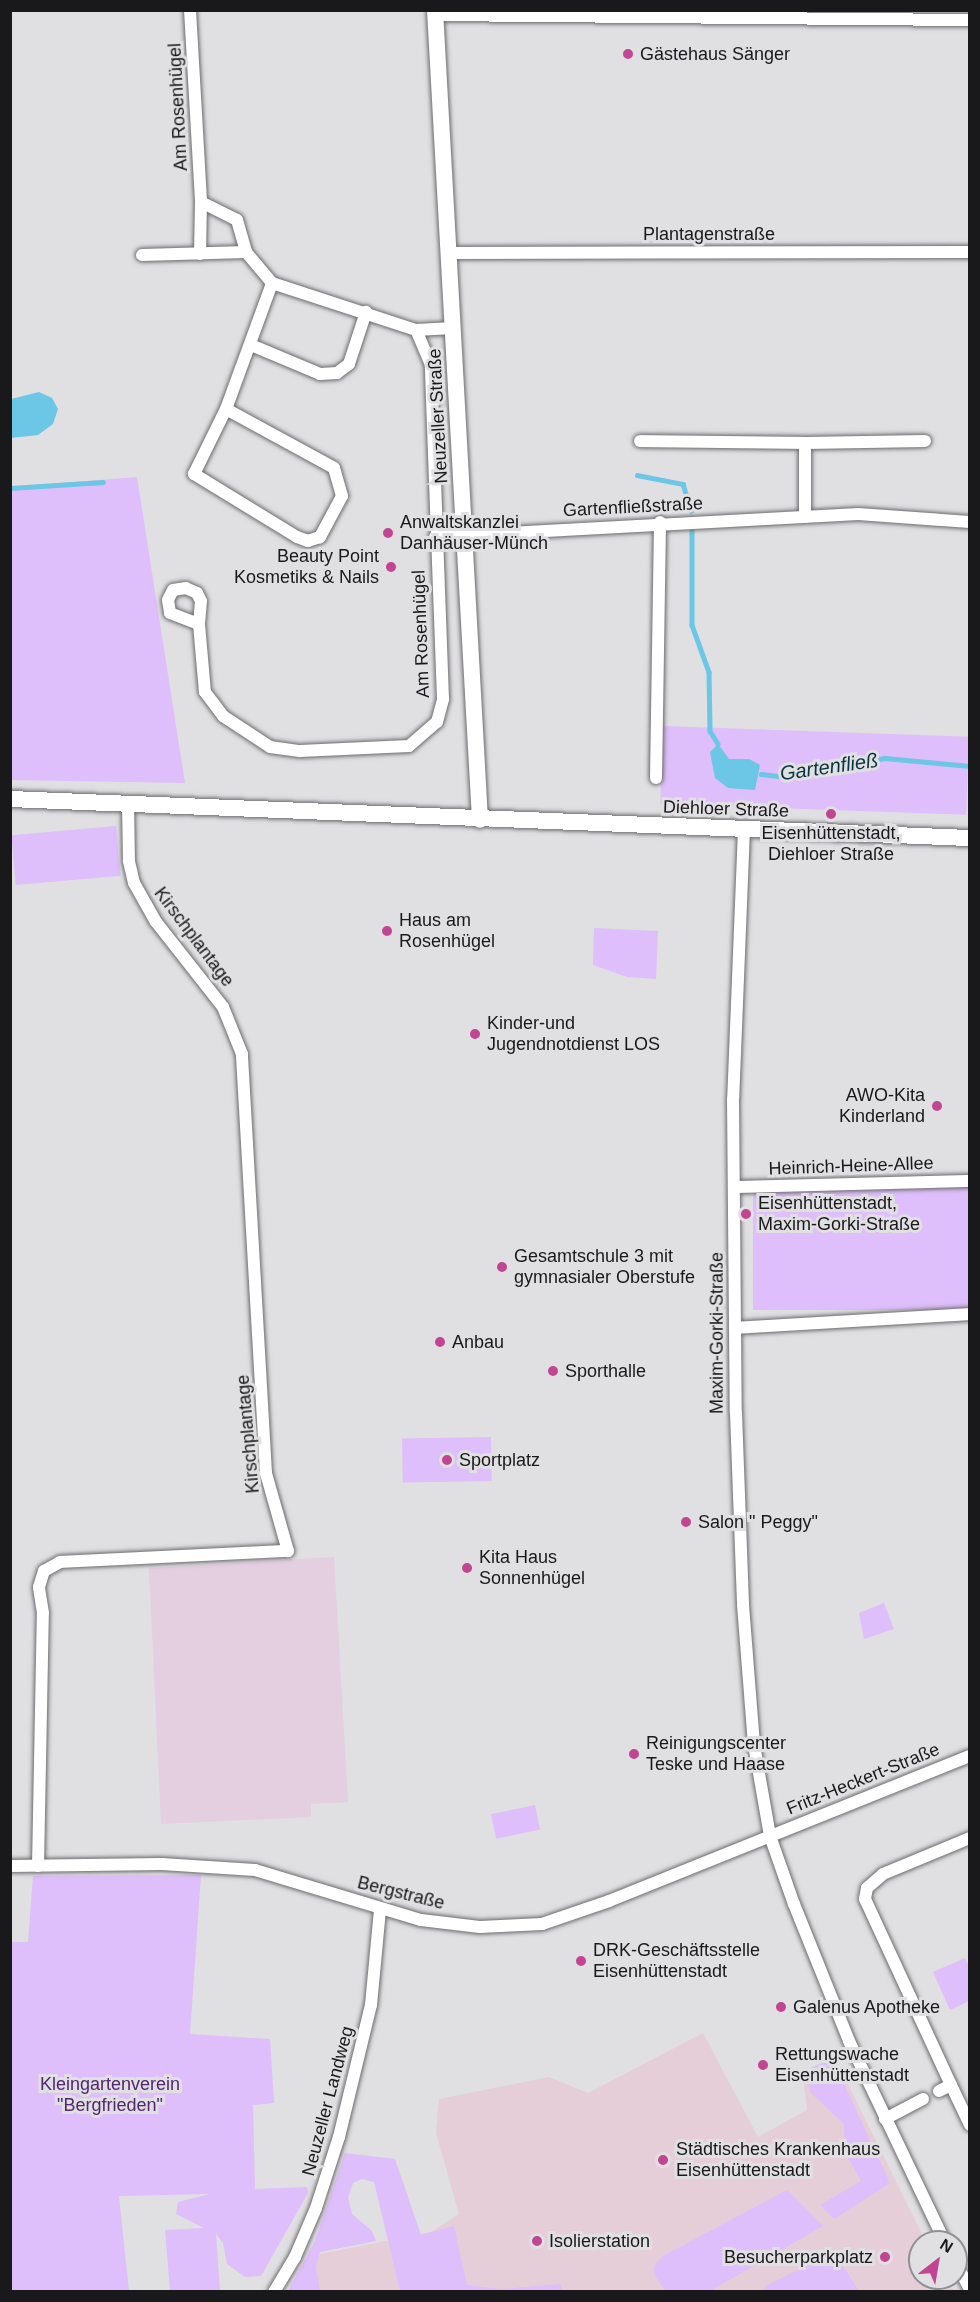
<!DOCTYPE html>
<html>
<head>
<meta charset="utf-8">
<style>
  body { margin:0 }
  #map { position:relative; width:980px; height:2302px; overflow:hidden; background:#e0dfe2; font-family:Arial,sans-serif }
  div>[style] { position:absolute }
  .industrial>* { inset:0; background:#e3cfdf }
  .medical>* { inset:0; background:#e6ced9 }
  .green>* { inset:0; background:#debefb; transform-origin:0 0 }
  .water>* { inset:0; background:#6cc6e5 }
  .stream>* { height:4.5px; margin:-2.25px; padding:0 2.25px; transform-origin:2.25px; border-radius:2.25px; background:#6cc6e5 }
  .roads { filter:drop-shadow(0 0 2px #6d6b6e) drop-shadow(0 0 2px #6d6b6e) }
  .street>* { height:12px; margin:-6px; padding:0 6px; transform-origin:6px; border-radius:6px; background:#fff }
  .secondary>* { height:16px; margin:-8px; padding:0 8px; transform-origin:8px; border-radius:8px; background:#fff }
  .dots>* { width:16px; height:16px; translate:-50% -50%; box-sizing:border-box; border:3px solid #e0dfe2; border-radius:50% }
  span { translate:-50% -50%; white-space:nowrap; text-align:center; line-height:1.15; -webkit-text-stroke:6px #e0dfe2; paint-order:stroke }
  .poi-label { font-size:18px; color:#19181a }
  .left { translate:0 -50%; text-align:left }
  .right { translate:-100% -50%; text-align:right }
  .street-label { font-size:18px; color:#19181a }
  .park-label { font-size:18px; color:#522671 }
  .water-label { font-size:20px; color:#083441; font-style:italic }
  .frame { position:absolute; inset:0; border:12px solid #19181a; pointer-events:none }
  .north { position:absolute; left:908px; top:2230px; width:60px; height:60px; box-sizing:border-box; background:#e0dfe2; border:2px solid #908f92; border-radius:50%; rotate:31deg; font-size:16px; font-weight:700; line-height:24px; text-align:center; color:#19181a }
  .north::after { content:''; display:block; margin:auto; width:21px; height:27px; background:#c24593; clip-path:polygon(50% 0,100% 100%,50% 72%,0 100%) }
</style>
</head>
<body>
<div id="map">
  <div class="industrial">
    <div style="clip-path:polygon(334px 1557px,348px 1802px,311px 1804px,311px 1817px,161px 1824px,149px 1568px)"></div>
  </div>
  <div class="medical">
    <div style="clip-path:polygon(703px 2033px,758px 2137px,807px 2110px,803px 2074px,835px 2058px,926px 2242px,920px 2242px,920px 2278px,946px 2278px,954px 2291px,298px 2292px,320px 2254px,431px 2232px,459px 2214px,436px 2133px,439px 2099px,549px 2077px,588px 2093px)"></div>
  </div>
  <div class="green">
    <div style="clip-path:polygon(137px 477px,185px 783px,11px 780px,11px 487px)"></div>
    <div style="left:663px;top:726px;width:306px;height:78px;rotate:2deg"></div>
    <div style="left:116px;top:826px;width:50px;height:105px;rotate:85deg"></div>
    <div style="clip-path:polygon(594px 928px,658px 931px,656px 979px,627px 977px,593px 965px)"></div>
    <div style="left:969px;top:1186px;width:124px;height:216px;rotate:90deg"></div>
    <div style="left:491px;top:1437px;width:44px;height:89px;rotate:89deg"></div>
    <div style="clip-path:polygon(884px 1603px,894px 1629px,864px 1639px,859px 1613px)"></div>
    <div style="left:535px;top:1805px;width:25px;height:45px;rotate:78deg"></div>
    <div style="clip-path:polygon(201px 1875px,190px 2034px,270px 2039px,274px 2103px,253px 2105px,255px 2189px,307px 2187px,308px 2193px,261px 2276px,245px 2277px,227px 2264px,223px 2243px,216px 2234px,220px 2291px,170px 2291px,165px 2230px,204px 2228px,176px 2214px,178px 2202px,210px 2194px,119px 2196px,129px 2291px,11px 2291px,11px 1942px,28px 1942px,33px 1876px)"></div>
    <div style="clip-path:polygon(965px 1958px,969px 1967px,969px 2001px,950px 2010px,933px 1972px)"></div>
    <div style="clip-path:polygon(832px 2058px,890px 2183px,834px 2219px,820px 2205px,861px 2181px,845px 2152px,844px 2124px,811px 2093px,804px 2071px)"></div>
    <div style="clip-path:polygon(345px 2153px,395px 2159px,421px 2235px,454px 2226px,467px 2285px,501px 2289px,560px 2284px,563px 2291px,400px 2291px,374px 2182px,362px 2179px,353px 2183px,348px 2198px,352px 2214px,372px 2231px,376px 2241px,320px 2252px,316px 2267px,320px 2291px,288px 2291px,315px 2241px)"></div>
    <div style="clip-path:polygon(787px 2190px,823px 2226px,710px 2291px,665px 2291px,654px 2274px,654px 2266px,663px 2256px)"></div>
    <div style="clip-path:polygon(825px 2256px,833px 2257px,841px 2263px,859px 2291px,763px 2291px,766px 2286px)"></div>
  </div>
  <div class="water">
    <div style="clip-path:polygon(39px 392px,52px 398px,58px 409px,53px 424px,38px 435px,11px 438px,11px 399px)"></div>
    <div style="clip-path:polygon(718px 744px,729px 759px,749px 759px,760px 765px,755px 790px,728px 788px,715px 778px,710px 752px)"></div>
  </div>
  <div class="stream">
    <div style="left:637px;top:475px;width:47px;rotate:11.1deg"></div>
    <div style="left:683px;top:484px;width:28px;rotate:73deg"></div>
    <div style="left:10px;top:488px;width:93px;rotate:-3.7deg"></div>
    <div style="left:692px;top:531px;width:94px;rotate:90deg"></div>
    <div style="left:692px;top:625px;width:50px;rotate:70.1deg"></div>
    <div style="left:709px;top:672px;width:59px;rotate:89deg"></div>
    <div style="left:710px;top:731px;width:15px;rotate:58deg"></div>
    <div style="left:761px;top:774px;width:24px;rotate:7deg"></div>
    <div style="left:785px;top:777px;width:102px;rotate:-10.8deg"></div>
    <div style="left:885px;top:758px;width:85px;rotate:5.4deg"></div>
  </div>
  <div class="roads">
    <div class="street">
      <div style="left:190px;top:10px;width:192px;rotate:86.7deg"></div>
      <div style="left:201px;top:202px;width:40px;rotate:26.6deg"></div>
      <div style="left:237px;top:220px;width:33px;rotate:74deg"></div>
      <div style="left:246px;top:252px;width:40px;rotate:50deg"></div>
      <div style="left:272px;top:283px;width:151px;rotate:18.1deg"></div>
      <div style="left:416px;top:330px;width:37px;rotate:-3deg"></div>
      <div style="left:435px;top:15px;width:535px;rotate:0.54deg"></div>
      <div style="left:449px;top:253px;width:521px;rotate:-0.11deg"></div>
      <div style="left:200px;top:254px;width:52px;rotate:-88.9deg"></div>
      <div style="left:142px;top:255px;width:104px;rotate:-1.7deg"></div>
      <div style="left:251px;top:345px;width:75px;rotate:22.8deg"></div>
      <div style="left:320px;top:374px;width:17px;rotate:-3deg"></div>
      <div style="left:337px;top:373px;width:15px;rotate:-37deg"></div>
      <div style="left:349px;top:364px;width:55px;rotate:-71.9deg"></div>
      <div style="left:226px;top:409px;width:123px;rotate:28.6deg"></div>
      <div style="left:334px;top:468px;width:29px;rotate:74deg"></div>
      <div style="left:342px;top:496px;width:47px;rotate:118.2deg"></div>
      <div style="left:320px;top:537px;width:13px;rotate:162deg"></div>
      <div style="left:308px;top:541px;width:12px;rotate:-160deg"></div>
      <div style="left:297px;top:537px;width:121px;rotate:-148.5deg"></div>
      <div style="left:194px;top:474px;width:72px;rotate:-63.8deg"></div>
      <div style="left:226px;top:409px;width:134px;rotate:-69.9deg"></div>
      <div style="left:640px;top:441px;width:165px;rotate:0.7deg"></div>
      <div style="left:805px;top:517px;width:74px;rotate:-90deg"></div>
      <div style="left:805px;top:443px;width:120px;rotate:-1deg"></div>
      <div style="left:435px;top:537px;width:424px;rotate:-3.1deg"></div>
      <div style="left:858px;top:514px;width:112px;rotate:4.1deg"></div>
      <div style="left:199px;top:624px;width:23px;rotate:-85deg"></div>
      <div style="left:201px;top:601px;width:9px;rotate:-117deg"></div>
      <div style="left:197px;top:593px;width:12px;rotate:-156deg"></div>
      <div style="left:186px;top:588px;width:13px;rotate:171deg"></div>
      <div style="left:173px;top:590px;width:11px;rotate:117deg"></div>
      <div style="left:168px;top:600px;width:13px;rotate:81deg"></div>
      <div style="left:170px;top:613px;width:31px;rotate:21deg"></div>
      <div style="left:199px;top:624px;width:68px;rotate:85deg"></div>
      <div style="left:205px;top:692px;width:30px;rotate:53deg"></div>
      <div style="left:223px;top:716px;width:56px;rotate:33.4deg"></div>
      <div style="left:270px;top:747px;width:30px;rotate:8deg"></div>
      <div style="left:300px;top:751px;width:109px;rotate:-2.6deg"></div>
      <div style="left:409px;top:746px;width:37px;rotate:-41deg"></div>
      <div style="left:437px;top:722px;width:24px;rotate:-75deg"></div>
      <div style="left:443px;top:699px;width:334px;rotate:-92.1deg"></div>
      <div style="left:431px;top:365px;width:38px;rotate:-113deg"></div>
      <div style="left:656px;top:778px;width:256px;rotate:-89.1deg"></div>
      <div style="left:744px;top:829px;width:270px;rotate:92.3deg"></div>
      <div style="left:733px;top:1099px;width:314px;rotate:89.5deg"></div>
      <div style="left:736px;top:1413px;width:192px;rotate:87.9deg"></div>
      <div style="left:743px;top:1605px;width:140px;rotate:85.5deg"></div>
      <div style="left:754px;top:1745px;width:92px;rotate:80deg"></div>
      <div style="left:770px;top:1836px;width:72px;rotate:70.6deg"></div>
      <div style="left:794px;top:1904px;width:148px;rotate:68.1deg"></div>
      <div style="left:849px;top:2041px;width:223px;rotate:64.5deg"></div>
      <div style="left:734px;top:1187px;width:236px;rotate:-1.5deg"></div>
      <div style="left:735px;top:1328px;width:235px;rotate:-3.4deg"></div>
      <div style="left:10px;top:1866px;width:152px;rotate:-0.8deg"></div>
      <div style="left:162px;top:1864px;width:93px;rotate:3.7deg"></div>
      <div style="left:255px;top:1870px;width:173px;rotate:16.8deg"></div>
      <div style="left:421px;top:1920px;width:59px;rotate:6.8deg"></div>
      <div style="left:480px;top:1927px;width:62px;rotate:-2.8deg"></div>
      <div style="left:542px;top:1924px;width:71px;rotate:-18.9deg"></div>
      <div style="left:609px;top:1901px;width:389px;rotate:-21.9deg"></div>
      <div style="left:38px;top:1866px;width:253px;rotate:-88.9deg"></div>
      <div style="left:43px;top:1613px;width:26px;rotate:-99deg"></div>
      <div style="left:39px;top:1587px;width:17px;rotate:-73deg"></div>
      <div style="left:44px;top:1571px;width:18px;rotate:-29deg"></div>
      <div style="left:60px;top:1562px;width:228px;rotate:-2.8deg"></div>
      <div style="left:288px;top:1551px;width:81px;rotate:-105.8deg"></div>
      <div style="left:266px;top:1473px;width:420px;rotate:-93.3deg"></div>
      <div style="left:242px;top:1054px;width:51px;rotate:-112deg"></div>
      <div style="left:223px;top:1007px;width:108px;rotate:-128.2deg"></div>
      <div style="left:156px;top:922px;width:45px;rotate:-119.4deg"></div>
      <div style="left:134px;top:883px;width:23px;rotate:-103deg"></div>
      <div style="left:129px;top:861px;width:58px;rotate:-91deg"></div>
      <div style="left:951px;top:2085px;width:44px;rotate:64.6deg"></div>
      <div style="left:939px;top:2091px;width:13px;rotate:-27deg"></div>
      <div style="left:951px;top:2085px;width:205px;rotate:-114.8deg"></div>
      <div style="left:865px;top:1899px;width:11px;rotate:-80deg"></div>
      <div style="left:867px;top:1888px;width:21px;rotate:-41deg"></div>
      <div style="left:883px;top:1874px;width:94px;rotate:-22.5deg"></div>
      <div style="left:885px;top:2119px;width:43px;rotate:-27.8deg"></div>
      <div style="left:956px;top:2263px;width:30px;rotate:62deg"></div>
      <div style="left:274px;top:2292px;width:41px;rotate:-59deg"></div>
      <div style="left:295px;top:2257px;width:53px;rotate:-66.8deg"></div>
      <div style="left:316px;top:2208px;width:75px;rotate:-72.1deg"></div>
      <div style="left:339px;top:2137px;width:136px;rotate:-76.4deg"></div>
      <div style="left:371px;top:2005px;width:96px;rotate:-84.6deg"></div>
    </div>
    <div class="secondary">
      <div style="left:435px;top:10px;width:811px;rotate:86.82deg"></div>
      <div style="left:10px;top:799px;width:961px;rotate:2.33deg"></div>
    </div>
  </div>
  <div class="dots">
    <div style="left:628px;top:54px;background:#c24593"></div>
    <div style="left:388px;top:533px;background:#c24593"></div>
    <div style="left:391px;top:567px;background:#c24593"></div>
    <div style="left:831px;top:814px;background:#c24593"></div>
    <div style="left:387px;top:931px;background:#c24593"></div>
    <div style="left:475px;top:1034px;background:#c24593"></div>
    <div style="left:937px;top:1106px;background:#c24593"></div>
    <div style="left:746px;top:1214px;background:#c24593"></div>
    <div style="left:502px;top:1267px;background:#c24593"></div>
    <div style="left:440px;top:1342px;background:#c24593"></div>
    <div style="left:553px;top:1371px;background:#c24593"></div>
    <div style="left:447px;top:1460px;background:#c24593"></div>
    <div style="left:686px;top:1522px;background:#c24593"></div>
    <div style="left:467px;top:1568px;background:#c24593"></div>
    <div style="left:634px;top:1754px;background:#c24593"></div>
    <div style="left:581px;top:1961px;background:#c24593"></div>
    <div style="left:781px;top:2007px;background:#c24593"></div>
    <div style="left:763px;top:2065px;background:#c24593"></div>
    <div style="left:663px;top:2160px;background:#c24593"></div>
    <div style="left:537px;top:2241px;background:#c24593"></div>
    <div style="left:885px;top:2257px;background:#c24593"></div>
  </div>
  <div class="poi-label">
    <span class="left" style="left:640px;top:54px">Gästehaus Sänger</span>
    <span class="left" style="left:400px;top:533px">Anwaltskanzlei<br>Danhäuser-Münch</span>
    <span class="right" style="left:379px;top:567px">Beauty Point<br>Kosmetiks &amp; Nails</span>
    <span style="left:831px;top:844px">Eisenhüttenstadt,<br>Diehloer Straße</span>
    <span class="left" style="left:399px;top:931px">Haus am<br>Rosenhügel</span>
    <span class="left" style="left:487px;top:1034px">Kinder-und<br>Jugendnotdienst LOS</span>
    <span class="right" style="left:925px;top:1106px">AWO-Kita<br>Kinderland</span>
    <span class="left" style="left:758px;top:1214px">Eisenhüttenstadt,<br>Maxim-Gorki-Straße</span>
    <span class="left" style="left:514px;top:1267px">Gesamtschule 3 mit<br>gymnasialer Oberstufe</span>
    <span class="left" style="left:452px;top:1342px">Anbau</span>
    <span class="left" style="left:565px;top:1371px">Sporthalle</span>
    <span class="left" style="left:459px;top:1460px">Sportplatz</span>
    <span class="left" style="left:698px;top:1522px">Salon " Peggy"</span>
    <span class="left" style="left:479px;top:1568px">Kita Haus<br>Sonnenhügel</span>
    <span class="left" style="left:646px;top:1754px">Reinigungscenter<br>Teske und Haase</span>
    <span class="left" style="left:593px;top:1961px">DRK-Geschäftsstelle<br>Eisenhüttenstadt</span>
    <span class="left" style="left:793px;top:2007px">Galenus Apotheke</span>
    <span class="left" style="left:775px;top:2065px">Rettungswache<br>Eisenhüttenstadt</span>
    <span class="left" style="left:676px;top:2160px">Städtisches Krankenhaus<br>Eisenhüttenstadt</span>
    <span class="left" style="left:549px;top:2241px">Isolierstation</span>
    <span class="right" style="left:873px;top:2257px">Besucherparkplatz</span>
  </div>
  <div class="street-label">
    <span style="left:178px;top:107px;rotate:-93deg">Am Rosenhügel</span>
    <span style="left:709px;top:234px">Plantagenstraße</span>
    <span style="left:438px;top:416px;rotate:-93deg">Neuzeller Straße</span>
    <span style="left:633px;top:507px;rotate:-3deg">Gartenfließstraße</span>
    <span style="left:421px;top:634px;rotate:-92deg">Am Rosenhügel</span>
    <span style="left:726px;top:809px;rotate:2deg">Diehloer Straße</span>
    <span style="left:194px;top:937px;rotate:53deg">Kirschplantage</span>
    <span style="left:851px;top:1166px;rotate:-2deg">Heinrich-Heine-Allee</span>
    <span style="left:717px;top:1333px;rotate:-90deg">Maxim-Gorki-Straße</span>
    <span style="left:248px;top:1434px;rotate:-95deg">Kirschplantage</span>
    <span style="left:863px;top:1779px;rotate:-22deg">Fritz-Heckert-Straße</span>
    <span style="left:401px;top:1893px;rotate:14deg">Bergstraße</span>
    <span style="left:328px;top:2101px;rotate:-75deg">Neuzeller Landweg</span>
  </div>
  <div class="park-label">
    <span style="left:110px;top:2095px">Kleingartenverein<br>"Bergfrieden"</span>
  </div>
  <div class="water-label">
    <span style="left:829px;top:767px;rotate:-8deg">Gartenfließ</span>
  </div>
  <div class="frame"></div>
  <div class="north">N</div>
</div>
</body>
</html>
